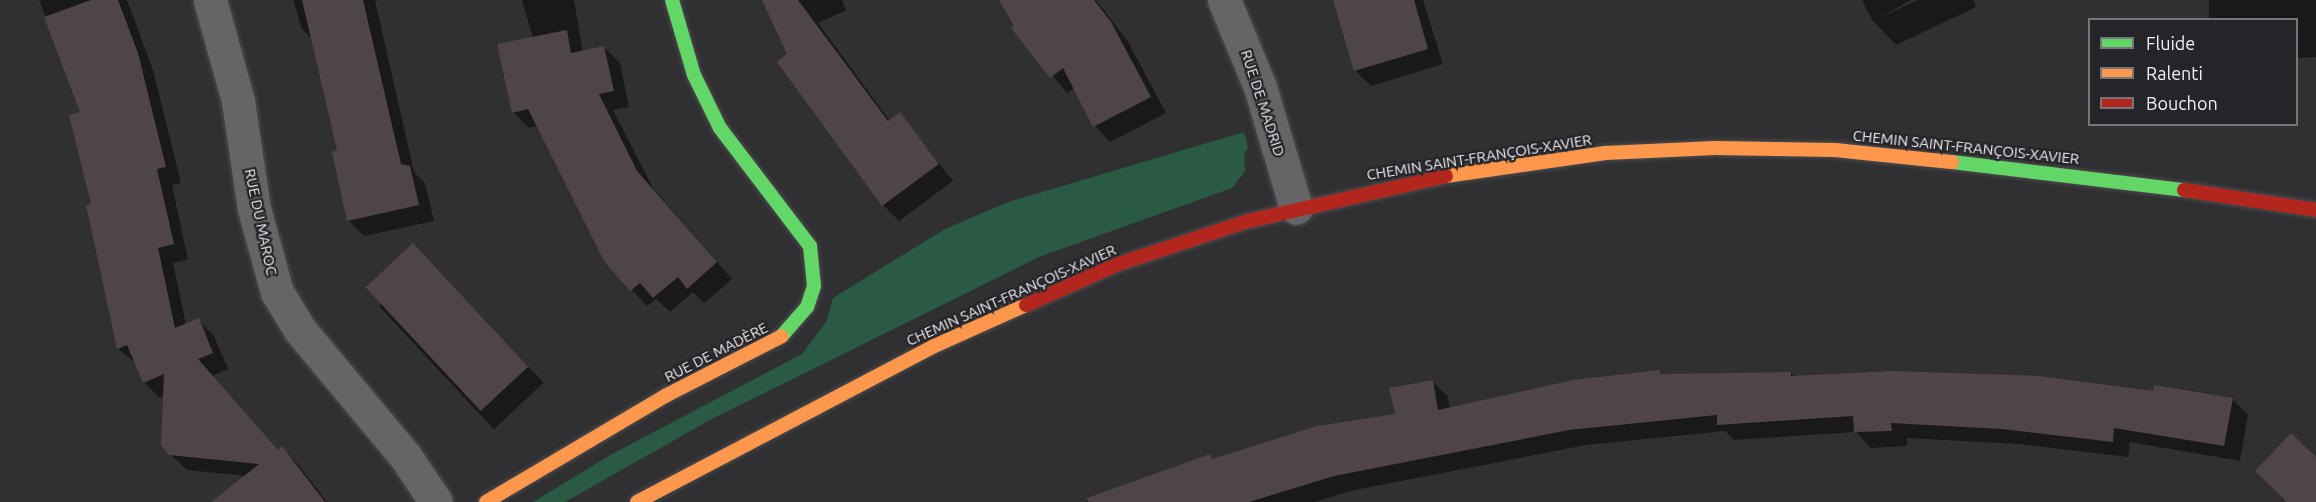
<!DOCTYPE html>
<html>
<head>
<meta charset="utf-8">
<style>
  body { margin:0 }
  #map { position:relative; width:2316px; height:502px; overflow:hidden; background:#302f32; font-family:Ubuntu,sans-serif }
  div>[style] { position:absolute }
  .green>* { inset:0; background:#285a44 }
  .shadow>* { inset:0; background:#0007; transform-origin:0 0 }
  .building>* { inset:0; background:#50444b; transform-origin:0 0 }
  .roads { filter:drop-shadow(0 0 2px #4c4b4d) drop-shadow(0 0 2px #4c4b4d) }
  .street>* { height:33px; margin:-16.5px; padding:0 16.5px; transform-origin:16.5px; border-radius:16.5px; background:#656567 }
  .fast>* { height:14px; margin:-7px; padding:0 7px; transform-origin:7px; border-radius:7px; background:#63d668 }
  .slow>* { height:14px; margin:-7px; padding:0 7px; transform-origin:7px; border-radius:7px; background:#ff974d }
  .jam>* { height:14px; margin:-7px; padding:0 7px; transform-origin:7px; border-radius:7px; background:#b3261e }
  span { translate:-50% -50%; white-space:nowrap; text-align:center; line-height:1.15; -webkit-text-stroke:4.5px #252429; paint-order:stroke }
  .street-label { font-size:15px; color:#f0f0f3 }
  .legend { position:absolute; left:2088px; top:18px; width:210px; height:108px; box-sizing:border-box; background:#252429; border:2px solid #76767a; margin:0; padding:8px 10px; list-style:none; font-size:18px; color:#f0f0f3 }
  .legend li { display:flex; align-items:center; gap:12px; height:30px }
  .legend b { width:30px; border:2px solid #76767a }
</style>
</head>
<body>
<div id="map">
  <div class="green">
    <div style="clip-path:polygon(1244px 132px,1248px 148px,1244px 155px,1245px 171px,1232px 188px,1039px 257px,710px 420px,565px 502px,533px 502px,612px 454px,802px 354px,826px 322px,833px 298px,945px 229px,1008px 202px)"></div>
  </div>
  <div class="shadow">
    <div style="clip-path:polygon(39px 0,127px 0,153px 70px,181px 183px,172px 185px,188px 260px,173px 263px,186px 325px,198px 320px,214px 336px,228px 369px,212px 376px,278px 451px,282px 448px,298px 464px,327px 502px,230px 502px,246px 476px,187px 470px,170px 454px,165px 395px,160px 398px,144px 382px,136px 363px,118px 349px,93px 205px,82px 113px)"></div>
    <div style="clip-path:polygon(293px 0,375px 0,414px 172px,425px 183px,434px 221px,364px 236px,349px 221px,339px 151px,313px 40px,302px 29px)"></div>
    <div style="clip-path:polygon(522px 0,574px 0,583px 52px,604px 47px,620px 63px,629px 107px,613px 110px,653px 188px,732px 279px,704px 303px,693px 292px,670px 312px,656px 299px,647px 306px,632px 290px,605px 260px,538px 126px,529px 128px,513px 112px,533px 38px)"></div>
    <div style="clip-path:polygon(764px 0,842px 0,846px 10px,818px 23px,890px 121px,900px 114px,953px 181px,899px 221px,883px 205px,789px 55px)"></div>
    <div style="clip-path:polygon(1001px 0,1096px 0,1127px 40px,1166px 113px,1110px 142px,1095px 126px,1075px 87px,1067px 93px,1013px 28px,1016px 26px)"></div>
    <div style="clip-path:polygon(1334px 0,1423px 0,1443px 64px,1371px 86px,1355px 70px)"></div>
    <div style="clip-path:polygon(1862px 0,1911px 0,1879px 18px,1918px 0,1973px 0,1976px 7px,1896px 45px,1872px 20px)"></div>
    <div style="clip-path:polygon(2209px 0,2316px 0,2316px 57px,2296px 58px,2296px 20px,2209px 20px)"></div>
    <div style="left:429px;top:260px;width:168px;height:68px;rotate:47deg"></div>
    <div style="clip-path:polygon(1659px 372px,1663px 375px,1791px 373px,1795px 377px,2154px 392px,2232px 399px,2248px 415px,2240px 461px,2130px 442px,2128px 457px,2019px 444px,1907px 438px,1907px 446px,1871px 448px,1856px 432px,1734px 440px,1725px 431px,1586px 445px,1350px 491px,1315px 502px,1085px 502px,1210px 456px,1214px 460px,1397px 415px,1432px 381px,1448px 397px,1450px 409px)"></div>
  </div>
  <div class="building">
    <div style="clip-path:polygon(91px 0,118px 0,138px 53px,166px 167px,157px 169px,174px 244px,158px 248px,175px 328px,199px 318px,213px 353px,198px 359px,278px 450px,282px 446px,325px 502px,211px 502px,259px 464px,169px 455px,161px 445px,164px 374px,143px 383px,127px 345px,117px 349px,86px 205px,91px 204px,69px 115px,80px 112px,44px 17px)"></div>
    <div style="clip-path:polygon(302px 0,363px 0,401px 164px,410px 166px,419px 205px,347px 221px,332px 152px,337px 150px)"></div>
    <div style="clip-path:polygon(762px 0,798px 0,888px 121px,900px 112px,939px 164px,882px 206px,777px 62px,787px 54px)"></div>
    <div style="clip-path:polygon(999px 0,1094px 0,1111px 22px,1151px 97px,1093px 127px,1063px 68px,1050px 78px,1011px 28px,1014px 26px)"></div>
    <div style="clip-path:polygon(1333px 0,1414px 0,1428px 49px,1354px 71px)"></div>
    <div style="clip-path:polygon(567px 30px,571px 53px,604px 46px,614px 91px,599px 94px,637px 171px,717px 262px,687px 289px,678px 277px,653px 298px,640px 283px,630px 291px,604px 261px,528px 109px,512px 113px,497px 44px)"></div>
    <div style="left:413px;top:243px;width:169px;height:65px;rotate:47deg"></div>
    <div style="clip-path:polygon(1660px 370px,1660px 374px,1791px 372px,1791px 376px,1893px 371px,2039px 376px,2153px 391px,2154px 385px,2233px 398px,2224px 446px,2114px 428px,2113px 442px,2002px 429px,1891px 423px,1892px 431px,1854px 432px,1853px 416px,1717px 425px,1717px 415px,1569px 430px,1334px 476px,1249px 502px,1088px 502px,1087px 498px,1210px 454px,1212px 459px,1317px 426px,1395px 414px,1389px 388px,1433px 380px,1438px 410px,1573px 380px)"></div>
    <div style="clip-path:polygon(2291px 433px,2316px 457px,2316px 502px,2287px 502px,2255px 471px)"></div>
  </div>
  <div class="roads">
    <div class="street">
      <div style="left:210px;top:0;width:105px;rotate:74.5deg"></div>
      <div style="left:238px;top:101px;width:109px;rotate:81.6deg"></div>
      <div style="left:254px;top:209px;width:86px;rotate:74.5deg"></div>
      <div style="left:277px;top:292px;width:44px;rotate:58.8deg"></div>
      <div style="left:300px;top:330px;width:164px;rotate:50.2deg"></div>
      <div style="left:405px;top:456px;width:55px;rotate:56deg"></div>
      <div style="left:1224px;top:0;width:94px;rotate:67.5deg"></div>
      <div style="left:1260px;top:87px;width:126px;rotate:73.4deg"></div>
    </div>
    <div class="fast">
      <div style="left:672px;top:0;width:78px;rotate:73.7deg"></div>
      <div style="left:694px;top:75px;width:59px;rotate:63.9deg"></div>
      <div style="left:720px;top:128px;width:148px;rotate:52.7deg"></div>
      <div style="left:810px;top:246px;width:40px;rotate:84.3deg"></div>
      <div style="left:814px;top:286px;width:22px;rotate:108deg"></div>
      <div style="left:807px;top:307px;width:38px;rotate:131deg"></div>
      <div style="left:1952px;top:162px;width:234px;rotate:6.9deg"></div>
    </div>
    <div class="slow">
      <div style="left:1446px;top:176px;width:161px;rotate:-8.2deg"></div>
      <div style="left:1605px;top:153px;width:110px;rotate:-2.6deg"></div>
      <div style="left:1715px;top:148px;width:120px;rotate:1deg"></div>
      <div style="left:1835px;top:150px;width:118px;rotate:5.9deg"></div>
      <div style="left:486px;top:502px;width:208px;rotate:-30.6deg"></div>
      <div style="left:665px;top:396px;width:131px;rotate:-27.1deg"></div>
      <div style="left:637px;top:502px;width:333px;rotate:-27.7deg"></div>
      <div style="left:932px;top:347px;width:103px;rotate:-24.1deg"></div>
    </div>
    <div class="jam">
      <div style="left:2184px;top:190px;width:134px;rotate:8.6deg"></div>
      <div style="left:1026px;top:305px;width:98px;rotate:-24deg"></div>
      <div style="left:1116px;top:265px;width:139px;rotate:-18.4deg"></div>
      <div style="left:1248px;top:221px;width:203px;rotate:-12.8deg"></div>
    </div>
  </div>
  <div class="street-label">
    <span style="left:1263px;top:103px;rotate:72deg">RUE DE MADRID</span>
    <span style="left:1966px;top:147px;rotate:6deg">CHEMIN SAINT-FRANÇOIS-XAVIER</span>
    <span style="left:1479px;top:157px;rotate:-9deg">CHEMIN SAINT-FRANÇOIS-XAVIER</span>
    <span style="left:261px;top:222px;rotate:78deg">RUE DU MAROC</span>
    <span style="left:1011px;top:295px;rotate:-24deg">CHEMIN SAINT-FRANÇOIS-XAVIER</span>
    <span style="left:716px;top:352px;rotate:-27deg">RUE DE MADÈRE</span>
  </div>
  <ul class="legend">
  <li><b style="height:8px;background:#63d668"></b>Fluide</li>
  <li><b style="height:8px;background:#ff974d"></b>Ralenti</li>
  <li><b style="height:8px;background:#b3261e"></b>Bouchon</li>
  </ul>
</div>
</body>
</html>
